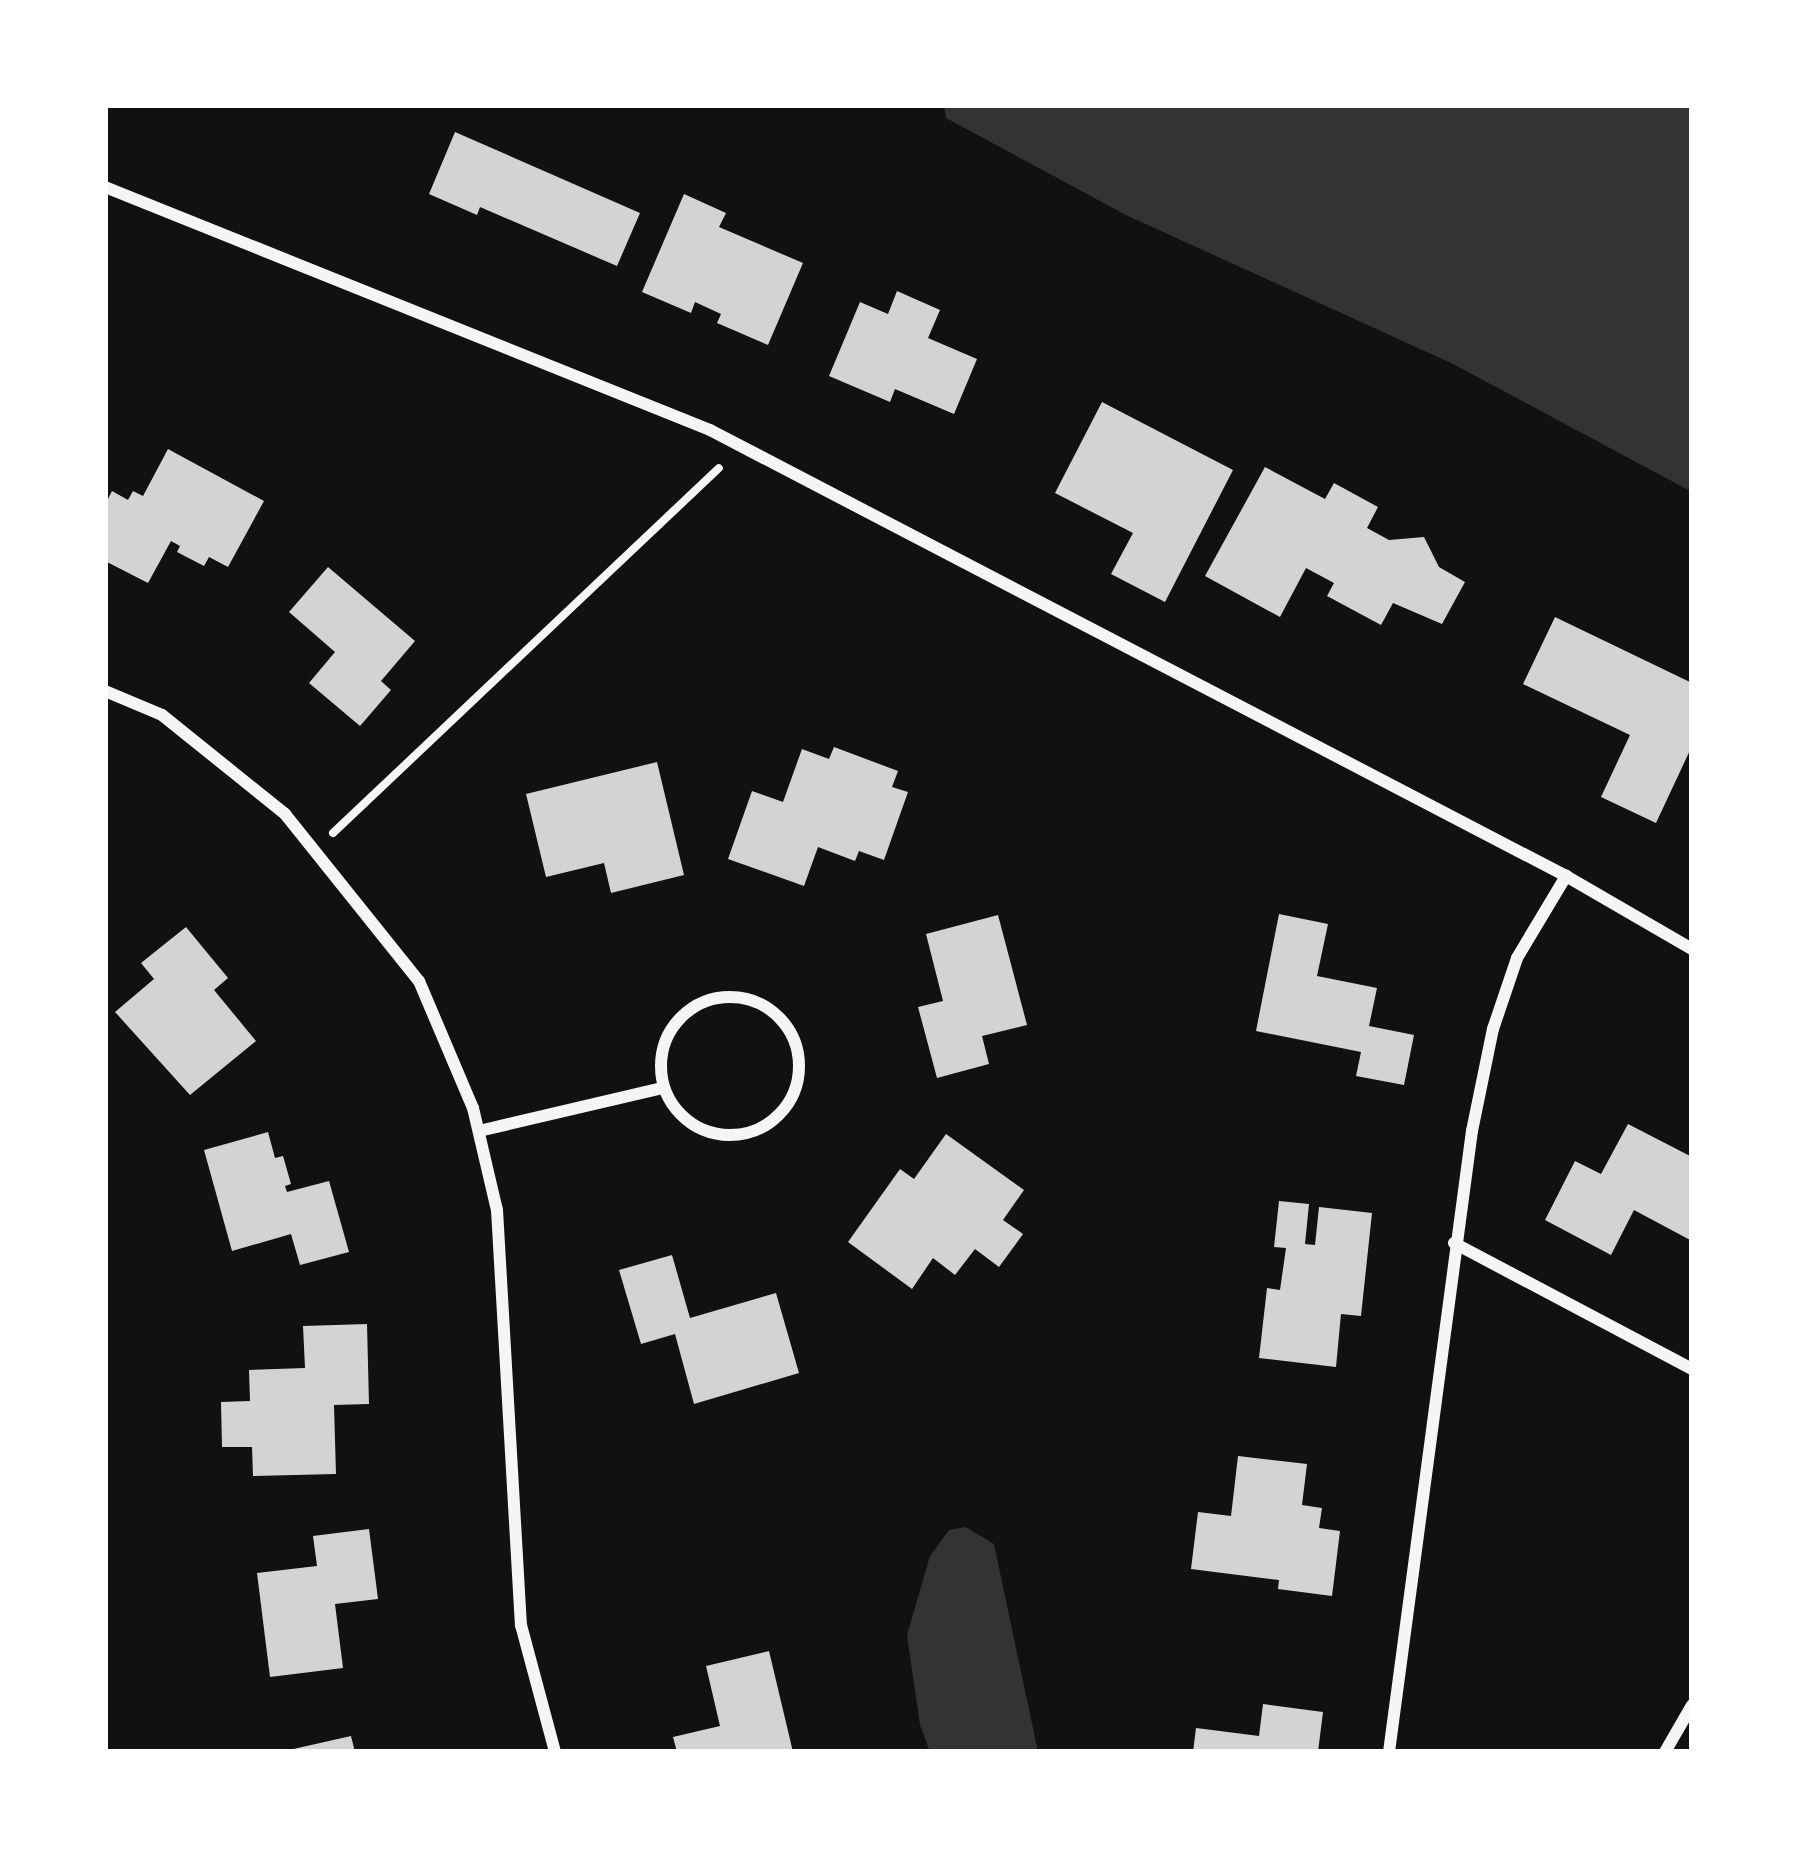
<!DOCTYPE html>
<html>
<head>
<meta charset="utf-8">
<style>
  body { margin:0 }
  #map { position:relative; width:1797px; height:1857px; overflow:hidden; background:#111; font-family:Raleway,sans-serif }
  div>[style] { position:absolute }
  .water>* { inset:0; background:#333 }
  .building>* { inset:0; background:#d3d3d3 }
  .path>* { height:8px; margin:-4px; padding:0 4px; transform-origin:4px; border-radius:4px; background:#f5f5f5 }
  .minor>* { height:12px; margin:-6px; padding:0 6px; transform-origin:6px; border-radius:6px; background:#f5f5f5 }
  .minor>.ring { margin:-6px; padding:0; box-sizing:content-box; background:none; border:12px solid #f5f5f5; border-radius:50% }
  span { translate:-50% -50%; white-space:nowrap; text-align:center; line-height:1.15; -webkit-text-stroke:12px #fff; paint-order:stroke }
  .frame { position:absolute; inset:0; border:108px solid #fff; pointer-events:none }
</style>
</head>
<body>
<div id="map">
  <div class="water">
    <div style="clip-path:polygon(944px 105px,1692px 105px,1692px 492px,1453px 364px,1126px 215px,946px 118px)"></div>
    <div style="clip-path:polygon(966px 1527px,994px 1544px,1038px 1752px,930px 1752px,920px 1725px,907px 1635px,930px 1556px,949px 1530px)"></div>
  </div>
  <div class="building">
    <div style="clip-path:polygon(455px 132px,640px 213px,617px 266px,480px 207px,477px 215px,429px 194px)"></div>
    <div style="clip-path:polygon(684px 194px,726px 213px,719px 227px,803px 263px,768px 345px,717px 323px,721px 314px,695px 302px,691px 313px,642px 292px)"></div>
    <div style="clip-path:polygon(897px 291px,940px 310px,928px 338px,977px 359px,954px 414px,895px 389px,890px 402px,829px 376px,860px 302px,888px 314px)"></div>
    <div style="clip-path:polygon(1102px 402px,1233px 470px,1165px 602px,1111px 574px,1133px 533px,1055px 493px)"></div>
    <div style="clip-path:polygon(168px 449px,264px 501px,228px 567px,209px 557px,204px 566px,177px 552px,180px 546px,171px 541px,148px 583px,105px 561px,105px 505px,112px 491px,128px 500px,133px 491px,143px 496px)"></div>
    <div style="clip-path:polygon(1265px 467px,1325px 499px,1334px 483px,1378px 507px,1367px 528px,1389px 540px,1424px 537px,1439px 567px,1465px 582px,1442px 624px,1393px 603px,1381px 625px,1327px 596px,1334px 583px,1306px 568px,1280px 617px,1205px 576px)"></div>
    <div style="clip-path:polygon(328px 567px,415px 641px,381px 681px,391px 690px,360px 726px,309px 683px,335px 652px,289px 612px)"></div>
    <div style="clip-path:polygon(1555px 617px,1692px 683px,1692px 746px,1656px 823px,1601px 797px,1630px 735px,1523px 684px)"></div>
    <div style="clip-path:polygon(834px 747px,898px 771px,892px 787px,908px 792px,884px 860px,859px 851px,855px 861px,818px 847px,804px 886px,728px 859px,752px 791px,783px 802px,802px 749px,829px 759px)"></div>
    <div style="clip-path:polygon(657px 762px,684px 875px,611px 893px,604px 863px,546px 877px,526px 794px)"></div>
    <div style="clip-path:polygon(1279px 914px,1328px 924px,1317px 976px,1377px 988px,1369px 1026px,1414px 1035px,1404px 1085px,1356px 1076px,1361px 1052px,1256px 1031px)"></div>
    <div style="clip-path:polygon(998px 915px,1027px 1025px,982px 1036px,989px 1064px,937px 1078px,918px 1007px,943px 1001px,926px 934px)"></div>
    <div style="clip-path:polygon(186px 927px,228px 978px,214px 990px,256px 1041px,190px 1095px,115px 1012px,154px 979px,141px 963px)"></div>
    <div style="clip-path:polygon(1628px 1124px,1692px 1157px,1692px 1241px,1634px 1210px,1611px 1255px,1545px 1220px,1575px 1161px,1601px 1174px)"></div>
    <div style="clip-path:polygon(268px 1132px,275px 1158px,283px 1156px,291px 1184px,285px 1186px,287px 1192px,329px 1181px,349px 1252px,300px 1265px,291px 1234px,232px 1251px,204px 1150px)"></div>
    <div style="clip-path:polygon(946px 1134px,1024px 1190px,1003px 1220px,1023px 1234px,999px 1267px,975px 1249px,955px 1275px,933px 1258px,912px 1289px,848px 1242px,900px 1169px,914px 1179px)"></div>
    <div style="clip-path:polygon(1279px 1201px,1309px 1204px,1305px 1244px,1315px 1245px,1319px 1207px,1372px 1213px,1361px 1316px,1341px 1314px,1336px 1367px,1259px 1358px,1267px 1288px,1280px 1290px,1286px 1248px,1274px 1247px)"></div>
    <div style="clip-path:polygon(672px 1255px,690px 1318px,776px 1293px,799px 1373px,694px 1404px,675px 1334px,641px 1344px,619px 1270px)"></div>
    <div style="clip-path:polygon(367px 1324px,369px 1404px,334px 1405px,336px 1474px,253px 1476px,252px 1447px,222px 1447px,221px 1402px,250px 1401px,249px 1370px,305px 1368px,303px 1326px)"></div>
    <div style="clip-path:polygon(1238px 1456px,1307px 1464px,1302px 1505px,1322px 1508px,1319px 1528px,1340px 1531px,1332px 1596px,1278px 1589px,1279px 1580px,1191px 1569px,1198px 1512px,1231px 1516px)"></div>
    <div style="clip-path:polygon(369px 1529px,378px 1599px,335px 1604px,343px 1668px,270px 1677px,257px 1573px,317px 1566px,313px 1536px)"></div>
    <div style="clip-path:polygon(769px 1651px,793px 1752px,677px 1752px,673px 1737px,720px 1726px,706px 1666px)"></div>
    <div style="clip-path:polygon(1263px 1704px,1323px 1712px,1318px 1752px,1193px 1752px,1196px 1728px,1259px 1736px)"></div>
    <div style="clip-path:polygon(351px 1736px,355px 1752px,290px 1752px,289px 1750px)"></div>
  </div>
  <div class="path">
    <div style="left:333px;top:833px;width:531px;rotate:-43.4deg"></div>
  </div>
  <div class="minor">
    <div style="left:105px;top:187px;width:652px;rotate:21.88deg"></div>
    <div style="left:710px;top:430px;width:965px;rotate:27.52deg"></div>
    <div style="left:1566px;top:876px;width:146px;rotate:30.1deg"></div>
    <div style="left:105px;top:691px;width:62px;rotate:22.8deg"></div>
    <div style="left:162px;top:715px;width:158px;rotate:38.8deg"></div>
    <div style="left:285px;top:814px;width:214px;rotate:51.3deg"></div>
    <div style="left:419px;top:981px;width:138px;rotate:67deg"></div>
    <div style="left:473px;top:1108px;width:105px;rotate:76.8deg"></div>
    <div style="left:497px;top:1210px;width:416px;rotate:86.7deg"></div>
    <div style="left:521px;top:1625px;width:131px;rotate:75deg"></div>
    <div class="ring" style="left:661px;top:997px;width:126px;height:126px"></div>
    <div style="left:479px;top:1131px;width:189px;rotate:-13.2deg"></div>
    <div style="left:1454px;top:1243px;width:269px;rotate:27.9deg"></div>
    <div style="left:1389px;top:1752px;width:627px;rotate:-82.39deg"></div>
    <div style="left:1472px;top:1131px;width:104px;rotate:-78.4deg"></div>
    <div style="left:1493px;top:1029px;width:75px;rotate:-71.3deg"></div>
    <div style="left:1517px;top:958px;width:96px;rotate:-59.1deg"></div>
    <div style="left:1665px;top:1752px;width:54px;rotate:-60.1deg"></div>
  </div>
  <div class="frame"></div>
</div>
</body>
</html>
